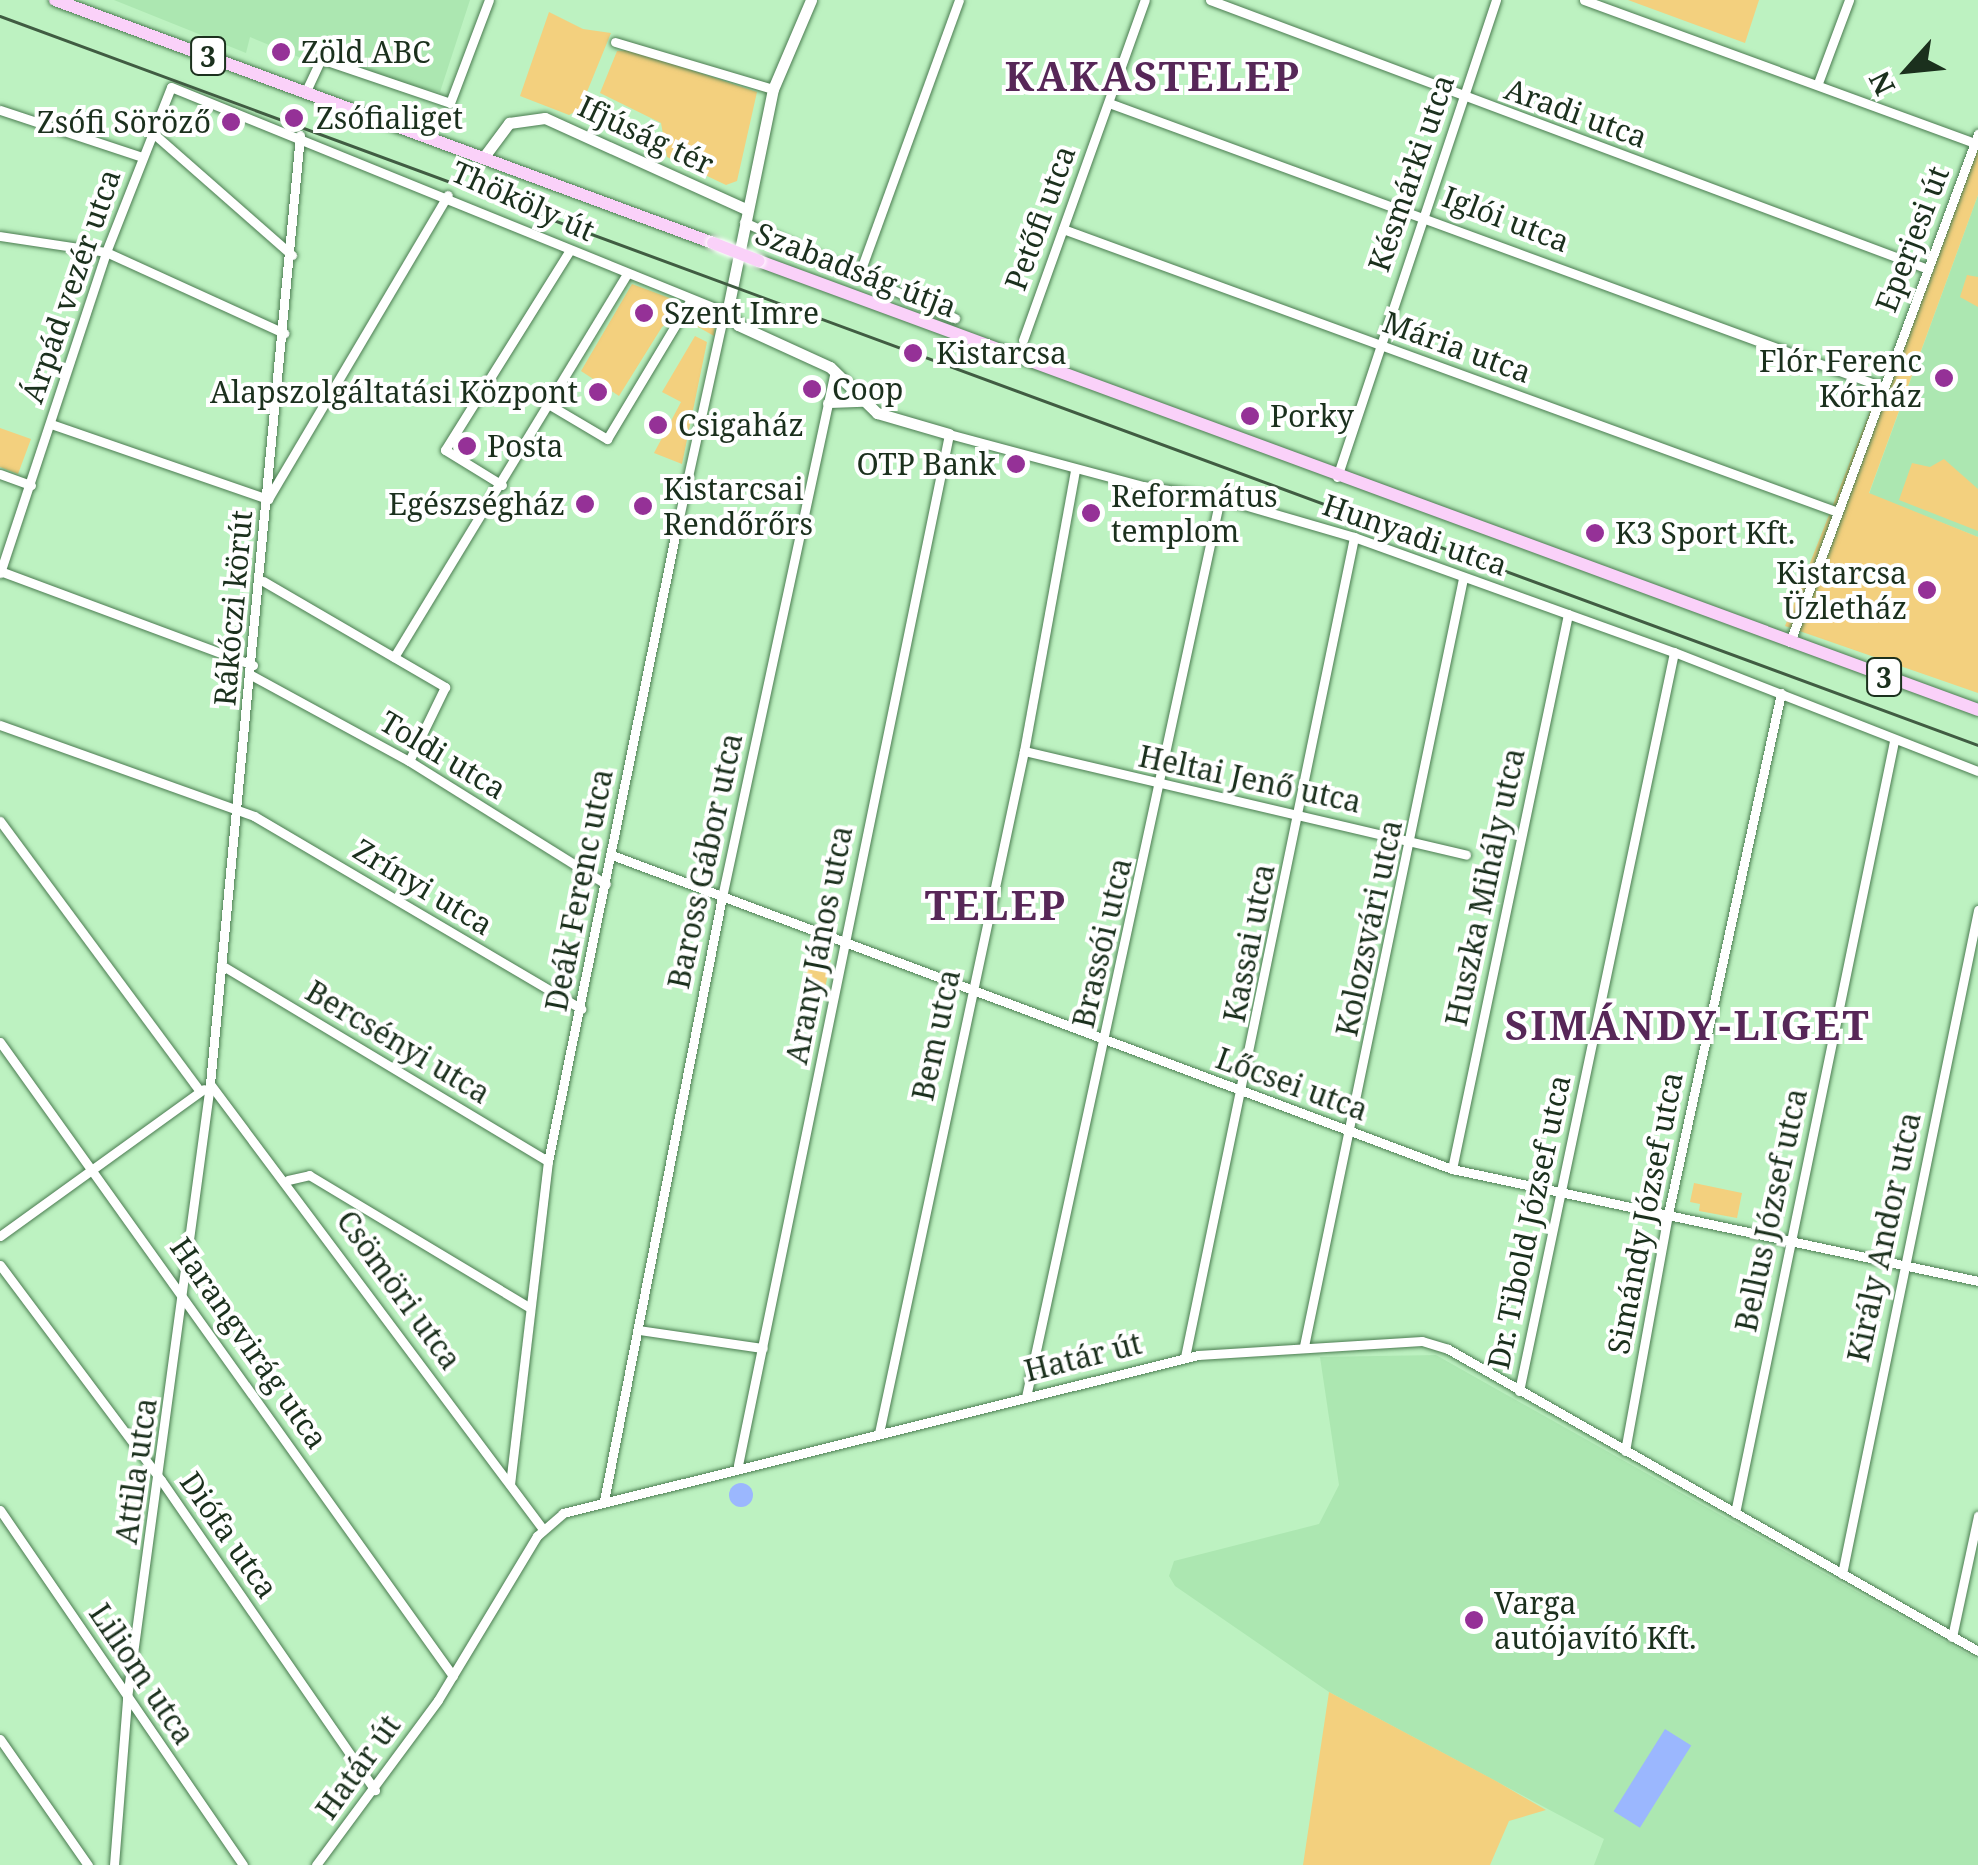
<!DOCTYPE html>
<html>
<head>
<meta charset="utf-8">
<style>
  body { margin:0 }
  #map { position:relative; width:1978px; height:1865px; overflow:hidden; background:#bdf2c1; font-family:"Noto Serif",serif }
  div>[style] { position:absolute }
  .built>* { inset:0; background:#ace7b1 }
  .green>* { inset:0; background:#f3d07e; transform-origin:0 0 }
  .water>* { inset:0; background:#9bb7fe; transform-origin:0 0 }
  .round { border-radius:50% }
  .roads { filter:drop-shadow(0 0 2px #4b7c51) drop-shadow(0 0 2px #4b7c51) }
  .street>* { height:9px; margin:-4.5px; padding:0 4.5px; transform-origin:4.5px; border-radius:4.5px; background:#fff }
  .secondary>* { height:11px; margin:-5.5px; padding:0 5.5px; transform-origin:5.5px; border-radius:5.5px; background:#fff }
  .primary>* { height:12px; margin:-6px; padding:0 6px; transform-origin:6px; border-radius:6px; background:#fad1f9 }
  .tram>* { height:2.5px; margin:-1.25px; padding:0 1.25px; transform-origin:1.25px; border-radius:1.25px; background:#405c42 }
  .bridges { filter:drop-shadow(0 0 2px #fff) drop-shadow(0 0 2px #fff) }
  .primary-bridge>* { height:12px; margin:-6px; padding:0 6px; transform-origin:6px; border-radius:6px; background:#fad1f9 }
  .dots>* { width:28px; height:28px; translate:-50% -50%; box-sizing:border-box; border:5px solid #fff; border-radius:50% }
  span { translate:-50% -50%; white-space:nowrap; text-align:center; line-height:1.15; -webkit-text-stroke:8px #fff; paint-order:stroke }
  .shield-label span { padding:2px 8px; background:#fff; border:2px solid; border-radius:8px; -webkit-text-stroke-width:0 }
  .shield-label { font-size:28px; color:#1b301d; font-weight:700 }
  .poi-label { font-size:30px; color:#1b301d }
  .left { translate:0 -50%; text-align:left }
  .right { translate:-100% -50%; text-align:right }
  .street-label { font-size:30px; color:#1b301d }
  .district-label { font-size:40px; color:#572758; font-weight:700; letter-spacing:2.5px }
  .north { position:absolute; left:1858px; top:20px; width:100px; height:100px; -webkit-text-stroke:8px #fff; paint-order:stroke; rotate:243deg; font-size:28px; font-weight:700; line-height:40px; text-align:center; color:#1b301d }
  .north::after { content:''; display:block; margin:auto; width:35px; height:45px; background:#1b301d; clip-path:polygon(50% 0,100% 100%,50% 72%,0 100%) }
</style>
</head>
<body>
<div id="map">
  <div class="built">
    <div style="clip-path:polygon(114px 0,470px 0,440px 92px,313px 63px,250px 37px,246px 53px)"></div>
    <div style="clip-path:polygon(1978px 195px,1978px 537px,1869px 494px)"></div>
    <div style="clip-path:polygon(1436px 1355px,1978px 1660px,1978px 1865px,1594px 1865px,1604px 1839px,1329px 1692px,1175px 1586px,1169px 1576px,1174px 1561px,1319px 1524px,1339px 1485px,1320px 1357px)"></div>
  </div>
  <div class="green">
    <div style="clip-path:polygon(1628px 0,1759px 0,1745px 43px)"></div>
    <div style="clip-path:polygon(549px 12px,583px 29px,611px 33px,580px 109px,569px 115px,520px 96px)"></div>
    <div style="clip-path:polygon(631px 50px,757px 92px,737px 181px,726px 185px,667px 157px,661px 123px,600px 93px,617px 51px)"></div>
    <div style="clip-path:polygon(1978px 139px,1978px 195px,1869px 493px,1978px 537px,1978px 693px,1785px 626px)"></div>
    <div style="clip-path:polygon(1967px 275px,1978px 277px,1978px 307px,1960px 297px)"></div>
    <div style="clip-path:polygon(632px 284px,675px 300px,679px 314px,662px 327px,619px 396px,581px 371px)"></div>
    <div style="clip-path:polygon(701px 310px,716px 317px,714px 336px,686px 320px)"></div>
    <div style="clip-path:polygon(695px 336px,707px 342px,682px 464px,654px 453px,681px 402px,662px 392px)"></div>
    <div style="clip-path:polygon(0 428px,31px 439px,18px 474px,0 467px)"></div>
    <div style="clip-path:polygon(1944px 459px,1978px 489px,1978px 531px,1899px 500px,1912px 463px,1930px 467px)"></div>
    <div style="left:810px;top:956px;width:21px;height:69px;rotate:11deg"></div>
    <div style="clip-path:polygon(1694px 1183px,1742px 1193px,1737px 1218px,1699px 1211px,1700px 1204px,1690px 1202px)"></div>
    <div style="clip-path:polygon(1329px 1692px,1496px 1781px,1546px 1810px,1509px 1821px,1490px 1865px,1303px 1865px)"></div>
  </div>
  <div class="water">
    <div class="round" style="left:729px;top:1483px;width:24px;height:24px"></div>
    <div style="left:1665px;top:1729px;width:31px;height:97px;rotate:32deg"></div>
  </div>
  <div class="roads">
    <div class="street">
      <div style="left:1210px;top:0;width:767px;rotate:20.54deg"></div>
      <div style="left:1584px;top:0;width:416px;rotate:20.1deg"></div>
      <div style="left:615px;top:42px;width:165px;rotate:16.6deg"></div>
      <div style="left:1818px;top:83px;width:89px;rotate:-69.5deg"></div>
      <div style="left:306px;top:91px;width:35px;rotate:-65deg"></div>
      <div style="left:321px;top:59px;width:136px;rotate:18.8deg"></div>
      <div style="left:450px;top:103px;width:110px;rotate:-69.3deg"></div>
      <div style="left:1109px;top:103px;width:824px;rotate:20.15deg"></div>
      <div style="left:0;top:110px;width:150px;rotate:18.3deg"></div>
      <div style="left:153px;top:133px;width:185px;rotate:41.3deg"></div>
      <div style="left:744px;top:222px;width:232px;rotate:24.5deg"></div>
      <div style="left:1063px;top:229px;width:822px;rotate:20.07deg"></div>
      <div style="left:0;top:236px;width:107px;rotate:8.6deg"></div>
      <div style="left:106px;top:252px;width:196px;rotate:24.5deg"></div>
      <div style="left:860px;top:272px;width:289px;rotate:-70deg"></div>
      <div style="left:1023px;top:340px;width:361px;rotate:-70.3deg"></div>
      <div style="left:827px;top:403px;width:38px;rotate:-2deg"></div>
      <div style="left:548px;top:404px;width:69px;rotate:30.7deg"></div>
      <div style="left:607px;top:439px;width:161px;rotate:-59deg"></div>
      <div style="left:51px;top:424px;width:230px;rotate:19.1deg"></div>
      <div style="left:268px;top:499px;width:353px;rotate:-59.4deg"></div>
      <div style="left:0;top:474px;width:33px;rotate:20deg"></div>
      <div style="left:1337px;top:477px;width:503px;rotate:-71.57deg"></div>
      <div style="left:502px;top:485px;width:67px;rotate:-148.4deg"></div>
      <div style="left:445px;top:450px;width:236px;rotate:-58deg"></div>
      <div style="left:0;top:571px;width:270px;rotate:20.4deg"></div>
      <div style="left:0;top:573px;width:338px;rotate:-71.7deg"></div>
      <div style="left:106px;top:252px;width:177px;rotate:-68.5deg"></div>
      <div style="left:171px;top:87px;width:603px;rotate:22.1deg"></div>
      <div style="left:730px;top:314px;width:11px;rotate:135deg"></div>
      <div style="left:722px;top:322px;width:209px;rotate:102.4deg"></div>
      <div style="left:677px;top:526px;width:648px;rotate:101.48deg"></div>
      <div style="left:548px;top:1161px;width:325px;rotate:96.7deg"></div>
      <div style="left:263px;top:581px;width:211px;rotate:30.2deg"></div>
      <div style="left:445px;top:687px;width:82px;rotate:115.9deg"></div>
      <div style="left:1790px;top:642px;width:542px;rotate:-69.69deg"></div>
      <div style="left:394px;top:657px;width:448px;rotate:-58.7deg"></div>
      <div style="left:251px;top:675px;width:180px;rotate:28.6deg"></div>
      <div style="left:409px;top:761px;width:232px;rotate:32deg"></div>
      <div style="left:0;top:725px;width:270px;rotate:19.7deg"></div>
      <div style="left:254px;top:816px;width:380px;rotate:30.5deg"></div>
      <div style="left:1024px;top:751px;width:454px;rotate:13.2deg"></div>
      <div style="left:0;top:821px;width:336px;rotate:53.5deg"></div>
      <div style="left:612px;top:855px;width:897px;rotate:20.5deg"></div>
      <div style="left:1452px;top:1169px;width:538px;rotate:12.02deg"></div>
      <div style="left:223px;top:966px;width:379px;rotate:31deg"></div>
      <div style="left:0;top:1042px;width:779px;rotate:54.45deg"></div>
      <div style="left:210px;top:1084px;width:554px;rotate:53.21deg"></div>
      <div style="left:1452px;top:1169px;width:567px;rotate:-78.19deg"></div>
      <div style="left:288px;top:1180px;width:22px;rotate:-13deg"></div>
      <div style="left:309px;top:1175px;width:257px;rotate:31deg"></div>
      <div style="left:0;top:1236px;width:251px;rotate:-35.8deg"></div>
      <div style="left:0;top:1265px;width:269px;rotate:53.2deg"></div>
      <div style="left:161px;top:1480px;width:377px;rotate:55.4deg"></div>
      <div style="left:639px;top:1330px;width:125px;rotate:8.3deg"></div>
      <div style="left:1304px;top:1346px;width:784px;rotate:-78.3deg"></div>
      <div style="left:1185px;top:1357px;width:837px;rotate:-78.35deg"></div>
      <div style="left:1519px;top:1391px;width:755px;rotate:-78.15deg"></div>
      <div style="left:1026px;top:1397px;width:920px;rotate:-77.82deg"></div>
      <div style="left:879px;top:1433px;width:697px;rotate:-78deg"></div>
      <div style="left:1024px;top:751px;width:286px;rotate:-79.7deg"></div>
      <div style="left:1625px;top:1451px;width:241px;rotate:-79.7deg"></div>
      <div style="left:1668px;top:1214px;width:533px;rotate:-77.76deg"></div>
      <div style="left:738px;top:1465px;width:1052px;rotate:-78.43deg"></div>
      <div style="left:949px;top:434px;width:201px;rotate:15deg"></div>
      <div style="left:1143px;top:486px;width:78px;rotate:8.9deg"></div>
      <div style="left:1220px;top:498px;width:140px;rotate:16.2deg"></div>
      <div style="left:1354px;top:537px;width:340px;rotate:19.8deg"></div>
      <div style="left:1674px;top:652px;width:326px;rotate:21.4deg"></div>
      <div style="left:604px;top:1501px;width:615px;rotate:-78.95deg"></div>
      <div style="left:722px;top:897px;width:538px;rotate:-77.88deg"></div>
      <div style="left:0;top:1510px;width:430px;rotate:55.6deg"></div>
      <div style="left:1735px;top:1513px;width:788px;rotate:-78.36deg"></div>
      <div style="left:1842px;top:1574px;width:678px;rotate:-78.42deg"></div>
      <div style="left:1952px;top:1637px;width:124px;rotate:-77.9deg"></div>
      <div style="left:0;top:1739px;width:154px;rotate:55.1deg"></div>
      <div style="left:114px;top:1865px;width:168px;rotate:-85.5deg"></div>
      <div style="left:127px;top:1698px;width:620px;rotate:-82.3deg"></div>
      <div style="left:210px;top:1084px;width:953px;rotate:-84.58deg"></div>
      <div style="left:316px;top:1865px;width:205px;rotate:-53.5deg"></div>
      <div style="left:438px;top:1700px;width:192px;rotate:-58.9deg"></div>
      <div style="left:537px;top:1536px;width:35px;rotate:-41deg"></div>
      <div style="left:563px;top:1513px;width:654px;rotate:-13.97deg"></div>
      <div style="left:1198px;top:1355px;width:224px;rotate:-3.6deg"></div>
      <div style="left:1422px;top:1341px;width:27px;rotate:17deg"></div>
      <div style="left:1448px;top:1349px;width:610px;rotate:29.67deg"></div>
    </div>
    <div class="secondary">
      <div style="left:811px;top:0;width:97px;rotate:113.1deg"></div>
      <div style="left:773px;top:89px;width:225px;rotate:101.6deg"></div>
      <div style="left:728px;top:309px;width:19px;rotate:58deg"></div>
      <div style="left:738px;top:325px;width:101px;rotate:24.5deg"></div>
      <div style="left:830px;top:367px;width:66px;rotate:44.4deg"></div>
      <div style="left:877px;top:413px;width:75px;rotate:16.3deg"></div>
      <div style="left:483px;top:158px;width:44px;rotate:-53.4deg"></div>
      <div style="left:509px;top:123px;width:36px;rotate:-8deg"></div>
      <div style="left:545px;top:118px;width:221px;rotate:24.4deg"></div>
    </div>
    <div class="primary">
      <div style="left:55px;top:0;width:701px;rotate:20.27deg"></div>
      <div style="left:759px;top:261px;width:1299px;rotate:20.22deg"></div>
    </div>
  </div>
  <div class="tram">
    <div style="left:0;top:16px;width:2108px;rotate:20.23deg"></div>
  </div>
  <div class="bridges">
    <div class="primary-bridge">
      <div style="left:713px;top:243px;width:49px;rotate:21.4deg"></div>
    </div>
  </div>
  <div class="dots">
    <div style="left:281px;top:52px;background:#953197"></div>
    <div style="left:294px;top:118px;background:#953197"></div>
    <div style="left:231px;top:122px;background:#953197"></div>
    <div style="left:644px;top:313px;background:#953197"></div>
    <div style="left:913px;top:353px;background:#953197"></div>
    <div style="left:1944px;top:378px;background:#953197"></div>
    <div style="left:812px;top:389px;background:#953197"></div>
    <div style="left:598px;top:392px;background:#953197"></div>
    <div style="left:1250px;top:416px;background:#953197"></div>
    <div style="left:658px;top:425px;background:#953197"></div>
    <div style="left:467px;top:446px;background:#953197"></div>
    <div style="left:1016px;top:464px;background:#953197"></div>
    <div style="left:585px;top:504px;background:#953197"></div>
    <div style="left:643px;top:506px;background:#953197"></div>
    <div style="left:1091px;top:513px;background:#953197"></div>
    <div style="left:1595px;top:533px;background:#953197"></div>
    <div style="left:1927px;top:590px;background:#953197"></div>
    <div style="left:1474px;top:1620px;background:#953197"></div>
  </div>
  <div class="shield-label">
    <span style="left:208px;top:56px">3</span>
    <span style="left:1884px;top:677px">3</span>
  </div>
  <div class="poi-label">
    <span class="left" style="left:301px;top:52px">Zöld ABC</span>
    <span class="left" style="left:316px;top:118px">Zsófialiget</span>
    <span class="right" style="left:211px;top:122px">Zsófi Söröző</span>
    <span class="left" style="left:664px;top:313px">Szent Imre</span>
    <span class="left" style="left:936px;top:353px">Kistarcsa</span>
    <span class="right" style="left:1922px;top:378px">Flór Ferenc<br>Kórház</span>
    <span class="left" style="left:832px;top:389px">Coop</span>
    <span class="right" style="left:578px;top:392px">Alapszolgáltatási Központ</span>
    <span class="left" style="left:1270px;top:416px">Porky</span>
    <span class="left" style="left:678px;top:425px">Csigaház</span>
    <span class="left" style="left:487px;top:446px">Posta</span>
    <span class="right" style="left:996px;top:464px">OTP Bank</span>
    <span class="left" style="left:663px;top:506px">Kistarcsai<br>Rendőrőrs</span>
    <span class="left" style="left:1111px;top:513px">Református<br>templom</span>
    <span class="right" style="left:565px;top:504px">Egészségház</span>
    <span class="left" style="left:1615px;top:533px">K3 Sport Kft.</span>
    <span class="right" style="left:1907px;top:590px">Kistarcsa<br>Üzletház</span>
    <span class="left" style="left:1494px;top:1620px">Varga<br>autójavító Kft.</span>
  </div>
  <div class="street-label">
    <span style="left:1576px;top:113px;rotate:20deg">Aradi utca</span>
    <span style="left:646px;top:135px;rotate:25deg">Ifjúság tér</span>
    <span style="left:1411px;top:173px;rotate:-71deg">Késmárki utca</span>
    <span style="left:523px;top:201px;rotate:24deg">Thököly út</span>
    <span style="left:1040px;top:218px;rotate:-70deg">Petőfi utca</span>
    <span style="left:1506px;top:219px;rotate:21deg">Iglói utca</span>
    <span style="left:1912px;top:239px;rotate:-69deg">Eperjesi út</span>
    <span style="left:856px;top:270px;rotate:21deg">Szabadság útja</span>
    <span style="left:71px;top:286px;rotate:-71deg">Árpád vezér utca</span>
    <span style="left:1457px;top:347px;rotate:20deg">Mária utca</span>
    <span style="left:1415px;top:535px;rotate:19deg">Hunyadi utca</span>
    <span style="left:233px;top:608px;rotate:-85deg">Rákóczi körút</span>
    <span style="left:443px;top:755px;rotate:31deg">Toldi utca</span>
    <span style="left:1250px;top:779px;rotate:12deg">Heltai Jenő utca</span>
    <span style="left:705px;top:861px;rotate:-78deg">Baross Gábor utca</span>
    <span style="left:423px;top:887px;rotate:31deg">Zrínyi utca</span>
    <span style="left:1485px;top:887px;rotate:-78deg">Huszka Mihály utca</span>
    <span style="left:579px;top:890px;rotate:-79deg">Deák Ferenc utca</span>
    <span style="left:1369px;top:928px;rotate:-78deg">Kolozsvári utca</span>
    <span style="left:1102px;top:943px;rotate:-77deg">Brassói utca</span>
    <span style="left:1249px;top:943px;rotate:-79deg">Kassai utca</span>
    <span style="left:819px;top:945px;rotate:-79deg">Arany János utca</span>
    <span style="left:936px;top:1035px;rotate:-78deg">Bem utca</span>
    <span style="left:398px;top:1042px;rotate:31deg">Bercsényi utca</span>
    <span style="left:1292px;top:1084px;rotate:20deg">Lőcsei utca</span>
    <span style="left:1771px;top:1210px;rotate:-78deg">Bellus József utca</span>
    <span style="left:1645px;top:1213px;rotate:-79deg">Simándy József utca</span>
    <span style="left:1529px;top:1222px;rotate:-78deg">Dr. Tibold József utca</span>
    <span style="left:1884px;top:1237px;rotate:-78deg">Király Andor utca</span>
    <span style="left:399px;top:1290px;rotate:54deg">Csömöri utca</span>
    <span style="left:249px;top:1343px;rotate:55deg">Harangvirág utca</span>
    <span style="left:1083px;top:1357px;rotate:-14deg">Határ út</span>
    <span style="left:136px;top:1471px;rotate:-82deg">Attila utca</span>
    <span style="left:229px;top:1535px;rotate:55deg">Diófa utca</span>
    <span style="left:142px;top:1674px;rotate:56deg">Liliom utca</span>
    <span style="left:358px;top:1767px;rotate:-54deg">Határ út</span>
  </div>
  <div class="district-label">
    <span style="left:1153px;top:76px">KAKASTELEP</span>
    <span style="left:996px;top:905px">TELEP</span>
    <span style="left:1688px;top:1025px">SIMÁNDY-LIGET</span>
  </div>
  <div class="north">N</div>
</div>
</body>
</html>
